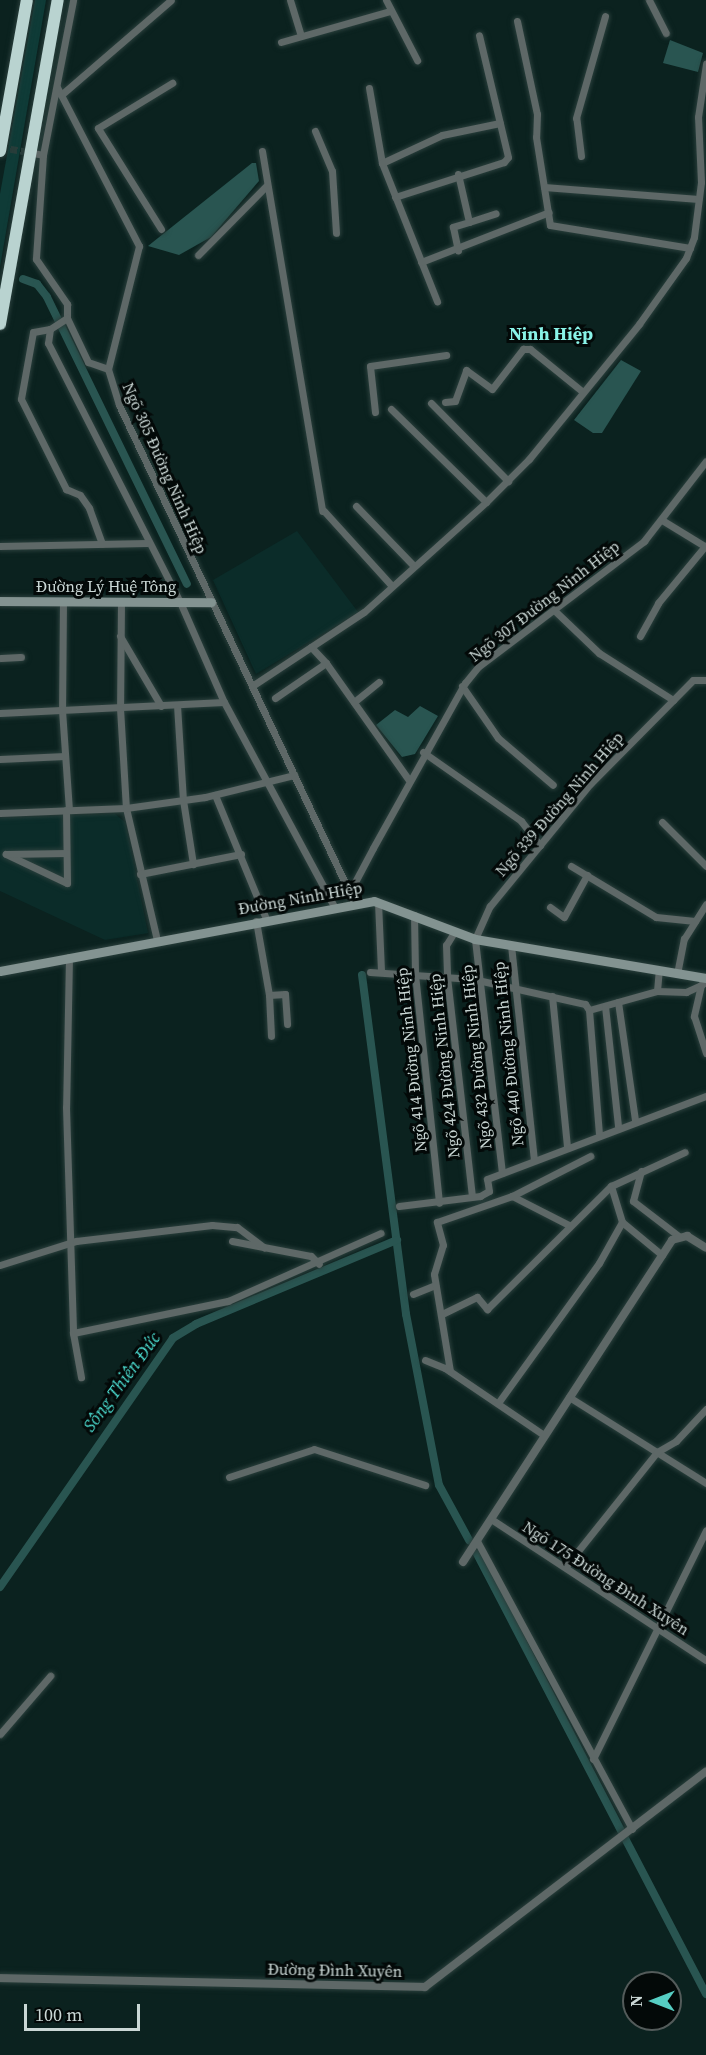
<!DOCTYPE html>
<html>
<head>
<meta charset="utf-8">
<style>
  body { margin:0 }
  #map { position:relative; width:706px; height:2055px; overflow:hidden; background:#0b221f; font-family:"Source Serif 4",serif }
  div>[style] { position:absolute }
  .built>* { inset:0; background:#0b2c29 }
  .green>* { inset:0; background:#0f3b37 }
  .water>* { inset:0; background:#295551 }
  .canal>* { height:8px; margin:-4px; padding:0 4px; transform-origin:4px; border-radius:4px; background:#295551 }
  .minor-tunnel>* { height:7px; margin-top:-3.5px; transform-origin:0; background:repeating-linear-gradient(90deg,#283d3a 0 7px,transparent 0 10.5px) }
  .roads { filter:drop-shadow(0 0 2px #2a3f3c) drop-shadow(0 0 2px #2a3f3c) }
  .minor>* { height:7px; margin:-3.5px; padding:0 3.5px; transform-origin:3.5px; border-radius:3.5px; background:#5e6867 }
  .tertiary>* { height:8px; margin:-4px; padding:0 4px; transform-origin:4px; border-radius:4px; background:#5e6867 }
  .secondary>* { height:9px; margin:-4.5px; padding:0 4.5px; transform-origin:4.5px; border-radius:4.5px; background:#839391 }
  .motorway>* { height:12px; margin:-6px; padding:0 6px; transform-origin:6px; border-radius:6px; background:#b9d3d0 }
  span { translate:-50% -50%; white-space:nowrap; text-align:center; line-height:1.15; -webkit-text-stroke:6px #030908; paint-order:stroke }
  .street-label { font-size:16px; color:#cad7d5 }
  .neighbourhood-label { font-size:18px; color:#89f3e8; font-weight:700 }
  .water-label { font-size:18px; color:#4cddd1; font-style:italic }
  .north { position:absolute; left:622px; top:1971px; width:60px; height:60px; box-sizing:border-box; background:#030908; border:2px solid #535b5a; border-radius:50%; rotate:270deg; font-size:16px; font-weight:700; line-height:24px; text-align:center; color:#cad7d5 }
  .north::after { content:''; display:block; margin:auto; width:21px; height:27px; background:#56cec3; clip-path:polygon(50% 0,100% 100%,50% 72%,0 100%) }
  .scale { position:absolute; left:24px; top:2004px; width:116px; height:27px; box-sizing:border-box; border:3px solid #cad7d5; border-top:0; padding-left:8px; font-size:18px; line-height:21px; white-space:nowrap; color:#cad7d5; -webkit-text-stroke:4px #030908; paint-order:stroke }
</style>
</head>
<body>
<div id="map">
  <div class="built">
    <div style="clip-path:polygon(297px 531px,358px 612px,256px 674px,213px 580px)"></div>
    <div style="clip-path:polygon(115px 814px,125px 822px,148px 933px,105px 940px,0 891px,0 818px)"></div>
  </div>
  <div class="green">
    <div style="clip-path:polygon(35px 0,46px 0,0 267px,0 194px)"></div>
  </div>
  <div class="water">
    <div style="clip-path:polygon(670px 40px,703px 53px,698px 72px,663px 63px)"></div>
    <div style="clip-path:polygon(252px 163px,256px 163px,259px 181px,211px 237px,179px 255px,148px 246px)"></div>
    <div style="clip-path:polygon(621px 360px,641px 371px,602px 433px,593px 433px,574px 420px)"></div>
    <div style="clip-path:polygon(420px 706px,438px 716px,415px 754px,402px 757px,376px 725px,395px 710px,408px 717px)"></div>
  </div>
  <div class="canal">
    <div style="left:23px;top:279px;width:15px;rotate:20deg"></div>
    <div style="left:37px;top:284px;width:16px;rotate:52deg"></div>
    <div style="left:47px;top:297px;width:319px;rotate:64deg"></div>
    <div style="left:362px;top:975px;width:342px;rotate:82.6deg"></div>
    <div style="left:406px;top:1314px;width:174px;rotate:79.1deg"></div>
    <div style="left:439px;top:1485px;width:63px;rotate:61.4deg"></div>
    <div style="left:477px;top:1554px;width:496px;rotate:62.5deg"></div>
    <div style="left:0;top:1587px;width:303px;rotate:-55.2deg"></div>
    <div style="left:173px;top:1338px;width:27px;rotate:-31deg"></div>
    <div style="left:196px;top:1324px;width:218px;rotate:-22.7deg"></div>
  </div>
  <div class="minor-tunnel">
    <div style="left:0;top:147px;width:34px;rotate:10deg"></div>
  </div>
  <div class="roads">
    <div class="minor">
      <div style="left:290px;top:0;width:37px;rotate:73deg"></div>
      <div style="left:386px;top:0;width:68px;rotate:62.7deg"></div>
      <div style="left:649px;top:0;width:37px;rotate:63deg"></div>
      <div style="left:517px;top:21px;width:95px;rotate:77.9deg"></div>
      <div style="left:537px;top:114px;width:23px;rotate:92deg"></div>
      <div style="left:536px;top:137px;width:89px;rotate:81deg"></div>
      <div style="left:550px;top:225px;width:142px;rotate:9.3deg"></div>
      <div style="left:281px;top:42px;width:113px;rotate:-15.9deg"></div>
      <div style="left:57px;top:87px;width:179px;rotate:62.7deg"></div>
      <div style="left:139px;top:246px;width:127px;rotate:104.1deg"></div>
      <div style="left:108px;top:369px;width:38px;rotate:73deg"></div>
      <div style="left:119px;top:405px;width:550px;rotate:64.69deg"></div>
      <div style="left:369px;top:88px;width:76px;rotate:80.2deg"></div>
      <div style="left:382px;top:163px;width:149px;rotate:68.3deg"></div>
      <div style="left:61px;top:95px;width:145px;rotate:-40.8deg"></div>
      <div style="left:315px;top:131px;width:43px;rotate:67deg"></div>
      <div style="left:332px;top:171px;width:62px;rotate:86.3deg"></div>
      <div style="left:262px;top:151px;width:365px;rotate:80.5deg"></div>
      <div style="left:33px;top:153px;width:10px;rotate:11deg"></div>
      <div style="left:43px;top:155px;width:104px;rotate:93.9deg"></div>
      <div style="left:36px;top:259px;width:55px;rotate:55.4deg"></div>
      <div style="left:67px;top:304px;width:14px;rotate:90deg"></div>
      <div style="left:67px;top:318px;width:20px;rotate:147deg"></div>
      <div style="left:50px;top:329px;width:14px;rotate:98deg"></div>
      <div style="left:48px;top:343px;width:291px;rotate:63deg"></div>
      <div style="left:180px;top:602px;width:109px;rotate:66.3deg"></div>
      <div style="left:224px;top:702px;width:232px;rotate:61.7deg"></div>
      <div style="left:43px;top:155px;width:158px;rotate:-79deg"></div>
      <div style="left:581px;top:156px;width:38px;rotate:-97deg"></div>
      <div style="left:576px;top:118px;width:106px;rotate:-74.1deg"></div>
      <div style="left:382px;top:163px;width:66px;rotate:-25deg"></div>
      <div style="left:442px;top:135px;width:59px;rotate:-11.7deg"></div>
      <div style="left:458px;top:174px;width:49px;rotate:77.1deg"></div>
      <div style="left:469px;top:222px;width:17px;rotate:163deg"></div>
      <div style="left:453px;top:227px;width:24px;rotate:78deg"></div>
      <div style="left:544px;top:187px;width:155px;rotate:4.4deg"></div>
      <div style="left:395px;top:197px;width:114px;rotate:-17.8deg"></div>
      <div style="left:504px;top:162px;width:6px;rotate:-51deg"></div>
      <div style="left:508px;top:157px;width:125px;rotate:-103.4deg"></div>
      <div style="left:469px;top:222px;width:28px;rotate:-18deg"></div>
      <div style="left:161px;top:229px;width:119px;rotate:-122deg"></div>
      <div style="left:98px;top:128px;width:87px;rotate:-31.3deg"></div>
      <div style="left:198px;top:255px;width:97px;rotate:-45.4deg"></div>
      <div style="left:421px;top:262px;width:137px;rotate:-21.3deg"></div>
      <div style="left:67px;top:318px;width:49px;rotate:64.5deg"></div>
      <div style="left:88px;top:362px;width:21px;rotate:19deg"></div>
      <div style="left:50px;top:329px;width:17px;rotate:170deg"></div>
      <div style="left:33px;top:332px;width:68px;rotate:100.2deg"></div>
      <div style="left:21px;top:399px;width:101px;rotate:63.4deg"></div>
      <div style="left:66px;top:489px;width:15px;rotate:23deg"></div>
      <div style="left:80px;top:495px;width:16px;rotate:55deg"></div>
      <div style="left:89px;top:508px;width:38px;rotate:70deg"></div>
      <div style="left:445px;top:402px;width:10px;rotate:-6deg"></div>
      <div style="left:455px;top:401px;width:33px;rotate:-70deg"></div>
      <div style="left:466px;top:370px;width:32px;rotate:36deg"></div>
      <div style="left:492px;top:389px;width:51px;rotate:-52.2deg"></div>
      <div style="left:523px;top:349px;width:7px"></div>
      <div style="left:530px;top:349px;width:68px;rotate:39.1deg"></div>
      <div style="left:431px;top:403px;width:110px;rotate:45.4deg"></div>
      <div style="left:391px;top:409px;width:133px;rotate:44.4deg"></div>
      <div style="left:375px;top:412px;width:46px;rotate:-96.2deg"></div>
      <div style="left:370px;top:366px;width:77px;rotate:-8.2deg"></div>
      <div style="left:356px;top:506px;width:83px;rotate:46deg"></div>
      <div style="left:324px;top:511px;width:101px;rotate:47.8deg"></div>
      <div style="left:662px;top:520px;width:52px;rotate:31.5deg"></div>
      <div style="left:0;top:546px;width:147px;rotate:-1.2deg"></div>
      <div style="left:63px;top:601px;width:109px;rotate:90.5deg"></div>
      <div style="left:62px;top:710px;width:100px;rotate:86deg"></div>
      <div style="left:121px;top:602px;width:106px;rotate:90.5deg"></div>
      <div style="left:120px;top:708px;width:100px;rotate:86.6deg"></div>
      <div style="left:126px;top:808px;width:136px;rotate:76.8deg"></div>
      <div style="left:555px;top:611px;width:61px;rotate:43.7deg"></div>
      <div style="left:599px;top:653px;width:88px;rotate:32.4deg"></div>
      <div style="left:120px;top:636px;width:81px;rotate:59.6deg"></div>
      <div style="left:640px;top:636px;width:38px;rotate:-61deg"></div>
      <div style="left:658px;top:603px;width:74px;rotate:-50.5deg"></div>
      <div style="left:0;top:658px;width:21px;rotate:-3deg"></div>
      <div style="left:326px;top:663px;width:142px;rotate:54.7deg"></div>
      <div style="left:252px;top:686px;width:134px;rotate:-33.5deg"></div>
      <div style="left:364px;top:612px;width:164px;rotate:-42deg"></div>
      <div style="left:486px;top:502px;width:61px;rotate:-45deg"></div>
      <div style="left:529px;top:459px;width:174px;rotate:-50.8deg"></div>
      <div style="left:639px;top:324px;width:81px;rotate:-54.5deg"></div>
      <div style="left:686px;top:258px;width:22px;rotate:-69deg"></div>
      <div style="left:694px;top:237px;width:55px;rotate:-82.7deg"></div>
      <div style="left:701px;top:182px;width:65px;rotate:-92.6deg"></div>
      <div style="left:698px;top:117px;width:54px;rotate:-81.4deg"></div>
      <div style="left:462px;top:686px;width:63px;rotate:55.3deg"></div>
      <div style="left:498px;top:738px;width:72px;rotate:40.5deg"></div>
      <div style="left:275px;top:698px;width:62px;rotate:-34.5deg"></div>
      <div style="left:326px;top:663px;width:22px;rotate:-133deg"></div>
      <div style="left:354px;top:702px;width:32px;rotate:-39deg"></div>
      <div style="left:177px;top:705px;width:95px;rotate:86.4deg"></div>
      <div style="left:183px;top:800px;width:65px;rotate:81.1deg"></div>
      <div style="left:0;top:713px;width:224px;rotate:-2.8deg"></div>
      <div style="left:423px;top:752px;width:120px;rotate:35.1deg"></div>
      <div style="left:521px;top:821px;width:31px;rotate:52deg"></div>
      <div style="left:0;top:759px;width:65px;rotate:-2.6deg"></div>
      <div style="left:215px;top:795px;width:134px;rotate:67.6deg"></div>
      <div style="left:66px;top:810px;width:73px;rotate:89.2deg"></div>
      <div style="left:67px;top:883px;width:68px;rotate:-154.6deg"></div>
      <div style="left:6px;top:854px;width:60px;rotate:-1deg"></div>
      <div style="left:0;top:813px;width:126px;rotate:-2.3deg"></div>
      <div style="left:126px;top:808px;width:80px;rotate:-7.9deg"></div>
      <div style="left:205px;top:797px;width:92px;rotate:-13.9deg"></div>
      <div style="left:662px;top:822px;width:62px;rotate:45deg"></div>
      <div style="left:571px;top:866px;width:99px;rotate:31deg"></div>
      <div style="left:656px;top:917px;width:39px;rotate:6deg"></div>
      <div style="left:140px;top:874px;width:103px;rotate:-11.2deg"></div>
      <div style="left:354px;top:899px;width:17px;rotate:-87deg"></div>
      <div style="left:355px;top:882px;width:38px;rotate:-62deg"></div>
      <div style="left:373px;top:848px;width:189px;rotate:-60.9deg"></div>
      <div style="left:465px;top:683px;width:22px;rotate:-51deg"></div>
      <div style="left:479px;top:666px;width:207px;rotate:-37.1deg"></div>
      <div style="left:644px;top:541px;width:101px;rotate:-52.2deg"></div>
      <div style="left:378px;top:902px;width:70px;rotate:87.5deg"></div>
      <div style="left:550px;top:907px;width:17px;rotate:36deg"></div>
      <div style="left:564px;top:917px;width:48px;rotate:-61.3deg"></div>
      <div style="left:414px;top:915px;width:59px;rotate:89deg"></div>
      <div style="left:415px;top:974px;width:230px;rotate:84deg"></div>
      <div style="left:256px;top:921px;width:75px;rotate:80deg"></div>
      <div style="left:269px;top:995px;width:16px;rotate:-4deg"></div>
      <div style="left:285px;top:994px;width:30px;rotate:86deg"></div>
      <div style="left:453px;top:934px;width:13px;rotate:122deg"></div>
      <div style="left:446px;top:945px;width:32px;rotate:88deg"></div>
      <div style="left:447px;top:977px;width:221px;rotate:83.5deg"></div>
      <div style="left:511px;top:945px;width:216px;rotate:83.9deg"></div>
      <div style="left:69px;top:957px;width:150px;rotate:91.1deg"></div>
      <div style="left:66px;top:1107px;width:226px;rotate:88.2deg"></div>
      <div style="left:73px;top:1333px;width:45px;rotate:79.7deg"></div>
      <div style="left:370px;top:972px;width:103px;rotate:3.9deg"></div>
      <div style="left:473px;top:979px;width:115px;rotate:12.6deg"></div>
      <div style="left:585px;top:1004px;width:7px;rotate:56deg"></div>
      <div style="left:589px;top:1010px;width:71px;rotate:-15.6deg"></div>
      <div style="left:657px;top:991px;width:21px;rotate:-85deg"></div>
      <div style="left:677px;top:974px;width:36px;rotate:-79deg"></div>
      <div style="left:684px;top:939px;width:41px;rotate:-57.8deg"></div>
      <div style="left:706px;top:982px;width:6px;rotate:149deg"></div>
      <div style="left:701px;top:985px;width:32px;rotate:103deg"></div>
      <div style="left:694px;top:1016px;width:39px;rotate:72deg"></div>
      <div style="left:657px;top:991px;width:29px;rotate:2deg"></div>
      <div style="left:686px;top:992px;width:17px;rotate:-25deg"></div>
      <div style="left:269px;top:995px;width:41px;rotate:87.2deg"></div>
      <div style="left:552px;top:996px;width:151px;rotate:84.3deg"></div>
      <div style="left:618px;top:1002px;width:119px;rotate:81.8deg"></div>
      <div style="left:605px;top:1006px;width:121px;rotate:83.8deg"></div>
      <div style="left:589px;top:1010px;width:123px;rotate:85.4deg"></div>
      <div style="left:641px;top:1171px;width:31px;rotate:105deg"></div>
      <div style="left:633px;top:1201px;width:59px;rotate:37.5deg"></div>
      <div style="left:502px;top:1173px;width:236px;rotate:-96.6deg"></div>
      <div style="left:475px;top:939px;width:36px;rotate:-66deg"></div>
      <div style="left:490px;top:906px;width:158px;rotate:-50.7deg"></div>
      <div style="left:590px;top:784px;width:146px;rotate:-45.3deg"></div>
      <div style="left:693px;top:680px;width:13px"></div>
      <div style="left:611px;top:1186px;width:38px;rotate:73deg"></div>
      <div style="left:622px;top:1222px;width:52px;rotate:39.5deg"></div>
      <div style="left:512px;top:1196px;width:64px;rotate:27deg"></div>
      <div style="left:399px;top:1206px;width:82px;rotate:-7deg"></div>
      <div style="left:480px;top:1196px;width:10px;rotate:-29deg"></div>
      <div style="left:489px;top:1191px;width:12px;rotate:-99deg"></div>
      <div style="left:487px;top:1179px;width:234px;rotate:-20.8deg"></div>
      <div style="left:232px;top:1241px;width:80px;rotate:10.8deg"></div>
      <div style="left:311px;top:1256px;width:11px;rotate:45deg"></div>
      <div style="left:0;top:1265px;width:80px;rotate:-17.5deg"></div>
      <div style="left:76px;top:1241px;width:137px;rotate:-6.7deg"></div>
      <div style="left:212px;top:1225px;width:25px;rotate:5deg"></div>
      <div style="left:237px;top:1227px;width:34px;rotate:37deg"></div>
      <div style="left:413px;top:1294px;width:24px;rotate:-22deg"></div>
      <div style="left:442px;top:1314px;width:39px;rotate:-26deg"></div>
      <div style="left:477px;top:1297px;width:16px;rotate:50deg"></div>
      <div style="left:487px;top:1309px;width:175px;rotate:-44.8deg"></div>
      <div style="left:611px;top:1186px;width:81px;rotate:-24.7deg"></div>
      <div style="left:73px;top:1333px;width:158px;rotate:-11.7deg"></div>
      <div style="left:228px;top:1301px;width:167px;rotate:-24deg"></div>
      <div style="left:425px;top:1360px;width:22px;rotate:22deg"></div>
      <div style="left:445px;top:1368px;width:120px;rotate:34.1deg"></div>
      <div style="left:450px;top:1371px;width:98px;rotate:-99.4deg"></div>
      <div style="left:434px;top:1274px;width:30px;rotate:-73deg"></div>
      <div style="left:443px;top:1245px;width:24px;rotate:-105deg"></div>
      <div style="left:437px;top:1222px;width:79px;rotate:-19.1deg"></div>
      <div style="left:512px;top:1196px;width:88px;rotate:-27.1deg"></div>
      <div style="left:569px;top:1397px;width:162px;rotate:32.1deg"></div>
      <div style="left:498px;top:1403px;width:173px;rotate:-54.2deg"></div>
      <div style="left:599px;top:1263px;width:47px;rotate:-60.7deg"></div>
      <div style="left:229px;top:1477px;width:89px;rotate:-18.2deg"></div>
      <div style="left:314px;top:1449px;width:117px;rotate:18deg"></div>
      <div style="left:491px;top:1519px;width:257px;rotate:33.3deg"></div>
      <div style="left:477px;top:1541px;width:327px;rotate:61.7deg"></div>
      <div style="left:566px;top:1566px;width:146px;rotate:-51.4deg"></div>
      <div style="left:657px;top:1452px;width:22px;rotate:-30deg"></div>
      <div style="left:676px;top:1441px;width:44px;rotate:-46.8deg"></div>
      <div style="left:0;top:1734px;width:77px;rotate:-49.2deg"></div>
      <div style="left:593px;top:1759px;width:255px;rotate:-63.7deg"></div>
    </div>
    <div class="tertiary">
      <div style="left:463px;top:1562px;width:384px;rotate:-57deg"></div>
      <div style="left:672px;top:1240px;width:16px;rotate:-15deg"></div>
      <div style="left:687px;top:1236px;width:22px;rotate:32deg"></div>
      <div style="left:0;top:1978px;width:425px;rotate:1.2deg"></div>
      <div style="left:425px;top:1987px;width:354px;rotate:-37.5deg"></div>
    </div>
    <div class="secondary">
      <div style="left:0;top:601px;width:211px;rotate:0.3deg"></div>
      <div style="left:0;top:971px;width:380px;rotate:-10.6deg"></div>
      <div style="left:374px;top:901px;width:108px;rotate:20.6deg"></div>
      <div style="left:475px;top:939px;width:234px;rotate:9.6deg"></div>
    </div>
    <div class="motorway">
      <div style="left:0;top:151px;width:153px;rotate:-79.9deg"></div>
      <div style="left:0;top:324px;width:329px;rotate:-79.9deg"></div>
    </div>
  </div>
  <div class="street-label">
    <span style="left:165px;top:468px;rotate:66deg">Ngõ 305 Đường Ninh Hiệp</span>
    <span style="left:106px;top:586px">Đường Lý Huệ Tông</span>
    <span style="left:544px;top:601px;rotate:-38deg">Ngõ 307 Đường Ninh Hiệp</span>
    <span style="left:559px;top:804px;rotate:-49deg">Ngõ 339 Đường Ninh Hiệp</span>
    <span style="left:300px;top:898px;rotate:-10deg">Đường Ninh Hiệp</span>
    <span style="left:508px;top:1054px;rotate:-96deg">Ngõ 440 Đường Ninh Hiệp</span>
    <span style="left:476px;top:1057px;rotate:-96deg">Ngõ 432 Đường Ninh Hiệp</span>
    <span style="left:411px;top:1060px;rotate:-96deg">Ngõ 414 Đường Ninh Hiệp</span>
    <span style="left:444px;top:1066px;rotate:-96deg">Ngõ 424 Đường Ninh Hiệp</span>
    <span style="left:606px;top:1578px;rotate:33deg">Ngõ 175 Đường Đình Xuyên</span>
    <span style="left:335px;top:1970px;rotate:1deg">Đường Đình Xuyên</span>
  </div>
  <div class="neighbourhood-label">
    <span style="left:551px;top:334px">Ninh Hiệp</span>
  </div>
  <div class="water-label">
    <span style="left:122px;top:1382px;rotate:-54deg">Sông Thiên Đức</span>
  </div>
  <div class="north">N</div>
  <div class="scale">100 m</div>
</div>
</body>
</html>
